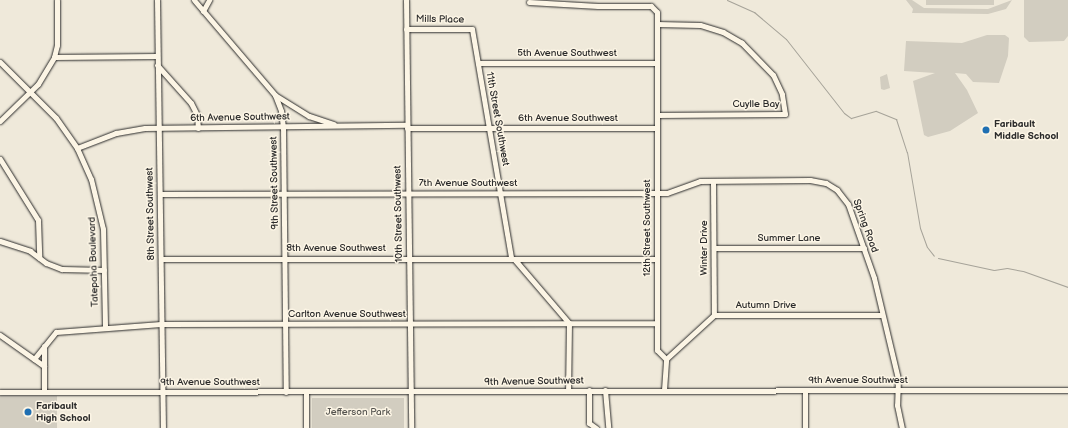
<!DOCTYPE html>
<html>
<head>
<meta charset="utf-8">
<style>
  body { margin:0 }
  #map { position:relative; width:1068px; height:428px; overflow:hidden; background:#efe9da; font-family:"Balsamiq Sans",sans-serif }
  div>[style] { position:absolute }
  .green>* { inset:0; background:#d2cdc0; transform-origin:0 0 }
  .stream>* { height:1px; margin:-0.5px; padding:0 0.5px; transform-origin:0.5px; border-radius:0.5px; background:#a6a399 }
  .roads { filter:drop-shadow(0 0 1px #2b2b2b) drop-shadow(0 0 1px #2b2b2b) }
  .minor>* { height:5px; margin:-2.5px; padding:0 2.5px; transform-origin:2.5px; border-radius:2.5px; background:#fcf5e5 }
  .dots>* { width:11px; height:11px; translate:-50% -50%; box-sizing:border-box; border:2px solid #fcf5e5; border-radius:50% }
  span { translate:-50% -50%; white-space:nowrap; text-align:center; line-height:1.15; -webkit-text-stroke:3px #fcf5e5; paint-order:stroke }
  .street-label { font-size:10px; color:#2b2b2b }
  .poi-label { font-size:10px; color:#2b2b2b; font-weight:700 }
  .left { translate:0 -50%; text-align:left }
  .park-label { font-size:10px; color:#555450 }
</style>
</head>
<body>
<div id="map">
  <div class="green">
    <div style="clip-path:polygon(906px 0,912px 0,924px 8px,988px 9px,1012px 0,1006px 9px,988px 14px,912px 13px,913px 9px)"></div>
    <div style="left:926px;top:0;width:68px;height:5px"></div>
    <div style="clip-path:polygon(1024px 0,1068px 0,1068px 36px,1064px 41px,1029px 42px,1024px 37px)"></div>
    <div style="clip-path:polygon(987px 35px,1005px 35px,1009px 38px,1008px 56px,999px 83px,973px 82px,966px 74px,955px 73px,967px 90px,978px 113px,950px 131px,928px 137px,924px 135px,913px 81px,935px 73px,904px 71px,906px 41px,962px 43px)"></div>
    <div style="clip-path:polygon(887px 74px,890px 88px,884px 90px,881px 89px,880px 77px)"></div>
    <div style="left:57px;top:396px;width:32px;height:57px;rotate:90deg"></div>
    <div style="left:312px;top:398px;width:92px;height:30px"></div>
  </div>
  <div class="stream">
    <div style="left:727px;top:0;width:30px;rotate:24deg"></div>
    <div style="left:754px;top:12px;width:42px;rotate:40.2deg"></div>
    <div style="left:786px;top:39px;width:94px;rotate:51.9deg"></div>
    <div style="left:844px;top:113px;width:9px;rotate:36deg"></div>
    <div style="left:851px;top:118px;width:26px;rotate:-16deg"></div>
    <div style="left:876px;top:111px;width:22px;rotate:22deg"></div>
    <div style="left:896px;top:119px;width:35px;rotate:72deg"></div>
    <div style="left:907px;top:152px;width:77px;rotate:80.3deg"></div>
    <div style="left:920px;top:228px;width:20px;rotate:70deg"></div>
    <div style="left:927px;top:247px;width:11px;rotate:52deg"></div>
    <div style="left:938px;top:258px;width:57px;rotate:12.1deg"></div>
    <div style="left:994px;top:270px;width:13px;rotate:-9deg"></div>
    <div style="left:1007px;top:268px;width:16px;rotate:11deg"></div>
    <div style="left:1023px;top:271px;width:48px;rotate:19.6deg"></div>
  </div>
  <div class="roads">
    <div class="minor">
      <div style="left:157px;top:0;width:428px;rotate:89.2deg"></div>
      <div style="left:194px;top:0;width:125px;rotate:49.5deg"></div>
      <div style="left:275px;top:95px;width:40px;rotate:32deg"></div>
      <div style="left:309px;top:116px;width:26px;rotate:18deg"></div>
      <div style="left:406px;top:0;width:428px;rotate:89.3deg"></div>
      <div style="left:529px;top:2px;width:69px;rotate:3.3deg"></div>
      <div style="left:598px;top:6px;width:53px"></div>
      <div style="left:651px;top:6px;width:8px;rotate:45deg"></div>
      <div style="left:657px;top:12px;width:338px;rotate:90deg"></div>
      <div style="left:657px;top:350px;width:13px;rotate:45deg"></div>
      <div style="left:203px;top:11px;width:13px;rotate:-61deg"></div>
      <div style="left:406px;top:29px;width:66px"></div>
      <div style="left:472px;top:29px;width:232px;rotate:80.3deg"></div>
      <div style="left:54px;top:57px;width:103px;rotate:-0.6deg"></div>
      <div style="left:0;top:62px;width:79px;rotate:45deg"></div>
      <div style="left:56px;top:118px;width:37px;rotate:55deg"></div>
      <div style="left:77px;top:148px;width:34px;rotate:66deg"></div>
      <div style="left:91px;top:179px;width:51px;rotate:76.5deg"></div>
      <div style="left:103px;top:229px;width:99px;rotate:88.8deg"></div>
      <div style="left:478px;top:63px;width:179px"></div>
      <div style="left:157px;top:65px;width:51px;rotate:48.2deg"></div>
      <div style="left:191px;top:103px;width:13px;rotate:63deg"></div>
      <div style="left:197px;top:115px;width:13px;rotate:86deg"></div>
      <div style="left:275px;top:95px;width:17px;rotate:69deg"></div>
      <div style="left:281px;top:111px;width:16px;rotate:83deg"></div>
      <div style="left:283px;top:127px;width:265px;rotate:89.4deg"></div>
      <div style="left:657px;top:115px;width:128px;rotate:-0.4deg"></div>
      <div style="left:785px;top:114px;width:20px;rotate:-99deg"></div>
      <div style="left:782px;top:94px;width:21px;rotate:-115deg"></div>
      <div style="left:773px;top:75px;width:45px;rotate:-134.1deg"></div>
      <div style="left:742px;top:43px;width:22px;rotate:-150deg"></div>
      <div style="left:723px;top:32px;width:24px;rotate:-163deg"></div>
      <div style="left:700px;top:25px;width:43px;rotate:-178.7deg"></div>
      <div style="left:0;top:121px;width:53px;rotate:-44.2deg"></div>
      <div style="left:38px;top:84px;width:31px;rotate:-59deg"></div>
      <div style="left:54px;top:57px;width:12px;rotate:-76deg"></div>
      <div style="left:57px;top:45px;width:45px;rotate:-90deg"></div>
      <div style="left:407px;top:128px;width:250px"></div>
      <div style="left:77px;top:148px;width:42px;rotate:-21deg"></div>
      <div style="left:116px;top:133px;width:29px;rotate:-10deg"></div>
      <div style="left:145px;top:128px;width:262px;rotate:-0.7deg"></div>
      <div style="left:0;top:159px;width:72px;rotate:58.1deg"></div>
      <div style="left:38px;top:220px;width:38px;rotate:88deg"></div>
      <div style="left:713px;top:181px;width:134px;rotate:89.6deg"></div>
      <div style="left:160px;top:194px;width:507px;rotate:-0.11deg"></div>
      <div style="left:667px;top:193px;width:35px;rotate:-20deg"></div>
      <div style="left:700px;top:181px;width:110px;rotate:-0.5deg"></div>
      <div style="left:810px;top:180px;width:16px;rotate:11deg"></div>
      <div style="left:826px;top:183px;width:13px;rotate:32deg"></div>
      <div style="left:837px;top:190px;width:18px;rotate:52deg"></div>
      <div style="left:848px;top:204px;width:78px;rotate:70.6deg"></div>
      <div style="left:874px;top:278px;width:104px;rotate:76.6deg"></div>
      <div style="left:898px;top:379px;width:26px;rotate:92deg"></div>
      <div style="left:897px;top:405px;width:24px;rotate:78deg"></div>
      <div style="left:0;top:241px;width:32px;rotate:18deg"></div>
      <div style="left:30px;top:251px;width:20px;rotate:37deg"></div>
      <div style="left:46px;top:263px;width:17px;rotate:21deg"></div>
      <div style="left:62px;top:269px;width:42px;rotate:1.4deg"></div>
      <div style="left:714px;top:248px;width:150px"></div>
      <div style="left:161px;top:259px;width:496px"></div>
      <div style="left:515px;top:260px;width:83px;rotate:49.4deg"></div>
      <div style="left:569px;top:323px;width:68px;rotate:90.8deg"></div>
      <div style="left:0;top:335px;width:54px;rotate:35.2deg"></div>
      <div style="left:44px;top:346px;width:46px;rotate:90deg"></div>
      <div style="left:34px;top:359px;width:35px;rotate:-51deg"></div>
      <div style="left:56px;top:332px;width:105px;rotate:-4.4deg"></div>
      <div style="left:161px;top:324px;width:496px;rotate:-0.1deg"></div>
      <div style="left:589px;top:390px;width:33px;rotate:90deg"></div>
      <div style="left:589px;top:423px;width:9px;rotate:36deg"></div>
      <div style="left:605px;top:390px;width:38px;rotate:85deg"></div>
      <div style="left:664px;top:390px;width:31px;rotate:-86deg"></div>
      <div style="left:666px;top:359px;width:65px;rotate:-42.5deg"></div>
      <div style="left:714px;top:315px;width:168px"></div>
      <div style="left:0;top:392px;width:1068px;rotate:-0.11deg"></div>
      <div style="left:306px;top:393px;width:35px;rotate:90deg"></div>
      <div style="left:805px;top:428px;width:38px;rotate:-90deg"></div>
    </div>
  </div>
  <div class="dots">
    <div style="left:986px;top:130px;background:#1f6fb2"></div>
    <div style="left:28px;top:412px;background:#1f6fb2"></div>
  </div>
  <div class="street-label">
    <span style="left:440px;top:20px;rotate:1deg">Mills Place</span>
    <span style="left:567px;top:54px">5th Avenue Southwest</span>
    <span style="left:756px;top:105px">Cuylle Bay</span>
    <span style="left:240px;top:118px;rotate:-1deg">6th Avenue Southwest</span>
    <span style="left:497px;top:119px;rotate:80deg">11th Street Southwest</span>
    <span style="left:568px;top:119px">6th Avenue Southwest</span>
    <span style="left:275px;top:183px;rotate:-91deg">9th Street Southwest</span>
    <span style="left:468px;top:184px">7th Avenue Southwest</span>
    <span style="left:151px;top:214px;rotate:-91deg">8th Street Southwest</span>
    <span style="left:399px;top:214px;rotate:-91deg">10th Street Southwest</span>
    <span style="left:865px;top:226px;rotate:70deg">Spring Road</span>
    <span style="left:648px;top:228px;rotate:-90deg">12th Street Southwest</span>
    <span style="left:789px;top:239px">Summer Lane</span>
    <span style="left:705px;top:248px;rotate:-90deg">Winter Drive</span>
    <span style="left:336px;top:249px">8th Avenue Southwest</span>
    <span style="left:94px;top:262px;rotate:-92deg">Tatepaha Boulevard</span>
    <span style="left:766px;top:306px">Autumn Drive</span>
    <span style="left:347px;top:315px">Carlton Avenue Southwest</span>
    <span style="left:858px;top:381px">9th Avenue Southwest</span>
    <span style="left:534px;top:382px;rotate:-1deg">9th Avenue Southwest</span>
    <span style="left:210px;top:383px">9th Avenue Southwest</span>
  </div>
  <div class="poi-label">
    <span class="left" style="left:994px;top:130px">Faribault<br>Middle School</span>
    <span class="left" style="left:36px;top:412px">Faribault<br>High School</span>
  </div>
  <div class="park-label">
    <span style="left:358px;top:413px">Jefferson Park</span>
  </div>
</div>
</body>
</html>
